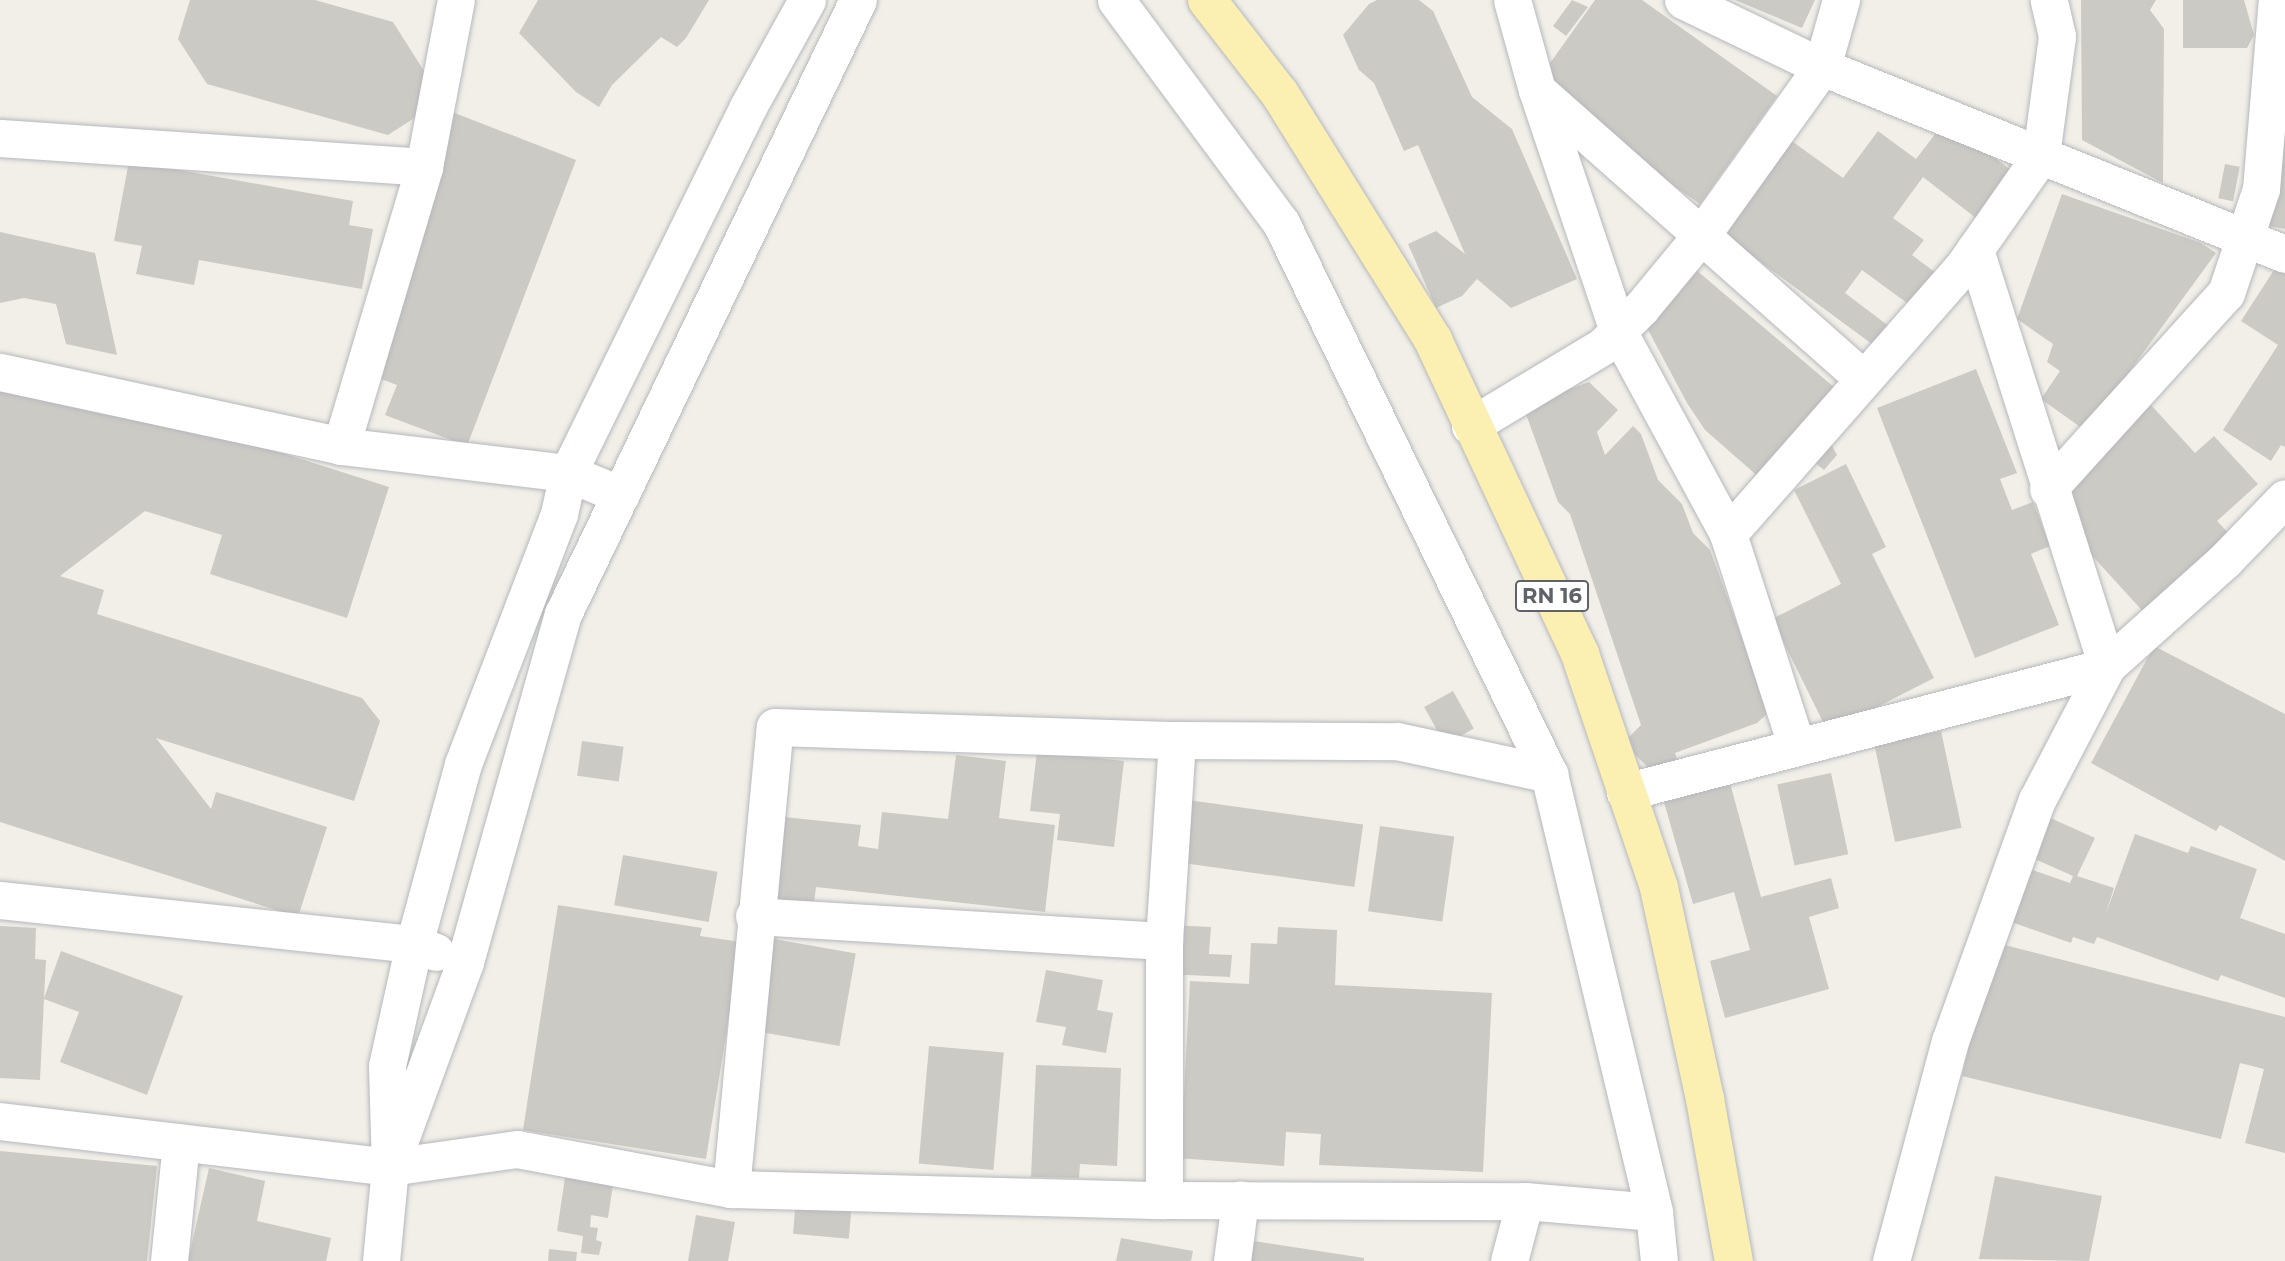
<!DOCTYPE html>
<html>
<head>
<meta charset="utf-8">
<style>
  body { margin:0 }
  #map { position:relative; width:2285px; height:1261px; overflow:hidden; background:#f1efe8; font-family:Montserrat,sans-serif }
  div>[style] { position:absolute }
  .building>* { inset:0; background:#cccac5; transform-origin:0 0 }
  .roads { filter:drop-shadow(0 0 2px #b5b8bc) drop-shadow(0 0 2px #b5b8bc) }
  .street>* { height:37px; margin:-18.5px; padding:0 18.5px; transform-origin:18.5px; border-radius:18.5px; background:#fff }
  .primary>* { height:38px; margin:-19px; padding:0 19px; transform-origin:19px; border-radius:19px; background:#fcefb2 }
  span { translate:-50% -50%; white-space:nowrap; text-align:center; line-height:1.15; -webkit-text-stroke:5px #fff; paint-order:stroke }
  .shield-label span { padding:2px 5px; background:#fff; border:2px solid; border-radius:5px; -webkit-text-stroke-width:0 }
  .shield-label { font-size:21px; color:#5f6368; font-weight:700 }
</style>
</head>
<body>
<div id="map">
  <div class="building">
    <div style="clip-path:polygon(190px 0,315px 0,393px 22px,431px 82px,422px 113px,388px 135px,207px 84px,178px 39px)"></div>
    <div style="clip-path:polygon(538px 0,709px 0,686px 38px,677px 47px,661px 37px,612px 85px,599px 107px,576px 92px,519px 33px)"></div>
    <div style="clip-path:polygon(1377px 0,1419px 0,1433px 11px,1472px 97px,1512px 129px,1577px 279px,1511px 308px,1477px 279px,1462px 296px,1436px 308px,1408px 244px,1436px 231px,1465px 254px,1418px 145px,1404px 151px,1374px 83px,1359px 70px,1343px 35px,1369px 4px)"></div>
    <div style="clip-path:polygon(1572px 0,1588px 7px,1566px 36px,1553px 26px)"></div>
    <div style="clip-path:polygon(1595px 0,1642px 0,1777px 96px,1700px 204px,1533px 87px)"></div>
    <div style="clip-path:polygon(1735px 0,1815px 0,1802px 28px)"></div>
    <div style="clip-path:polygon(2081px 0,2156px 0,2150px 10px,2164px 29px,2163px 183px,2082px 140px)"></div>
    <div style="clip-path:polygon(2183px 0,2244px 0,2254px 35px,2247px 48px,2183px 48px)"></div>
    <div style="clip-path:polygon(442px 108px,576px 160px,467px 446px,385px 415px,397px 385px,346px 366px)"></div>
    <div style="clip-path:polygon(1946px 120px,2030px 185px,1994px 232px,1923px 177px,1893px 218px,1924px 240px,1912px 255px,1936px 273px,1911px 306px,1862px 270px,1845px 293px,1890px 327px,1876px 347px,1713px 227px,1782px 134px,1843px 178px,1878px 131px,1916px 159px)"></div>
    <div style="clip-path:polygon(2284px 127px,2285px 127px,2285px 229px,2264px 225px)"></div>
    <div style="clip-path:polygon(129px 161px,353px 201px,349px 225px,373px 229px,362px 289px,199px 260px,194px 285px,136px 274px,142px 246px,114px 241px)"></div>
    <div style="left:2225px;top:164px;width:15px;height:35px;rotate:11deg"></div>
    <div style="clip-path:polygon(2062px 194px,2201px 243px,2216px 253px,2086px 431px,2041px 399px,2060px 371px,2047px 362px,2053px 344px,2017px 319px)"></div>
    <div style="clip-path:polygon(0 232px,95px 253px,117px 355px,66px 344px,56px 304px,24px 298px,0 303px)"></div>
    <div style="clip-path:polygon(2276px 267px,2285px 273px,2285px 447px,2281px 445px,2271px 461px,2223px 430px,2278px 345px,2241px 321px)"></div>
    <div style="clip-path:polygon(1695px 269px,1835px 388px,1824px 430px,1837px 455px,1824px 470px,1808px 457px,1761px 479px,1705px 430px,1687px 403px,1646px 326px)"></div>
    <div style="clip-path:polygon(0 363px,389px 487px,347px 618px,210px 574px,222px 535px,145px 511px,60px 576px,104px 590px,97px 614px,362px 698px,380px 721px,354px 801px,156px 738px,211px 809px,216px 792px,327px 827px,298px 917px,0 822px)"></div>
    <div style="clip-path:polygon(1976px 369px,2017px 473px,2000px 479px,2012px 510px,2033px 502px,2050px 546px,2031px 554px,2059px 625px,1975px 658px,1877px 408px)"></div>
    <div style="clip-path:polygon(1589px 382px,1618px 410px,1597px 432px,1605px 455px,1633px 426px,1641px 434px,1658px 480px,1682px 504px,1693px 533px,1710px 550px,1769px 712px,1757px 723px,1675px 753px,1681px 771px,1660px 779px,1623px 743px,1641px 725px,1570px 514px,1558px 502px,1523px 406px)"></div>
    <div style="clip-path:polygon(2151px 405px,2195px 453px,2214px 436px,2258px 484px,2217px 521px,2235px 540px,2149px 618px,2044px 503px)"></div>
    <div style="clip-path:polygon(1846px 464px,1886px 547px,1872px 554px,1934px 678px,1828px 732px,1772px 619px,1841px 584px,1794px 490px)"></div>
    <div style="clip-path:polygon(2154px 646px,2285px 714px,2285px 861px,2220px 825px,2216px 831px,2091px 763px)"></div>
    <div style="left:1453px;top:691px;width:43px;height:33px;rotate:61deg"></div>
    <div style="left:1941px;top:731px;width:99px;height:68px;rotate:78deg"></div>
    <div style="left:582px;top:741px;width:42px;height:35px;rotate:8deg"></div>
    <div style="clip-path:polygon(1037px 751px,1124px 761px,1114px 847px,1057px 840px,1060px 814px,1030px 811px)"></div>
    <div style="clip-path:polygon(956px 755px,1006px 761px,999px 818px,1055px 825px,1045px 912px,816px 887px,814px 903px,765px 898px,774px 816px,861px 825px,858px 846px,878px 849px,882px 812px,948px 819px)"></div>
    <div style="left:1831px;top:773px;width:83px;height:55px;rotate:78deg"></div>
    <div style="clip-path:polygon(1730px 783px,1761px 897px,1831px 878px,1839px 908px,1809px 917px,1829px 989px,1725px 1018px,1710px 961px,1750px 950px,1734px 892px,1693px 904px,1664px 802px)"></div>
    <div style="left:1174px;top:798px;width:191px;height:63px;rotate:8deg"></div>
    <div style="clip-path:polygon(2046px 816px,2095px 838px,2077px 876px,2114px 888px,2105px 916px,2135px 834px,2188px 853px,2191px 846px,2257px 869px,2240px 918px,2285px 934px,2285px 998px,2221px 975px,2218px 981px,2097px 937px,2094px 944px,2073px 937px,2071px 943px,1997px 917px,2015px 864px,2070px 883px,2073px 876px,2028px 856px)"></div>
    <div style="left:1380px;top:826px;width:75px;height:86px;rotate:8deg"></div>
    <div style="left:623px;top:855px;width:96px;height:51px;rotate:10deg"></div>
    <div style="clip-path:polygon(558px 905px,702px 928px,700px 936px,741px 942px,706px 1159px,523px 1130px)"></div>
    <div style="clip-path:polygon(1169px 925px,1211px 927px,1209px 954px,1232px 955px,1230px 977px,1166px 974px)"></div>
    <div style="clip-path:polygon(0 926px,36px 928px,35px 959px,46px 960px,44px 998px,61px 951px,183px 996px,147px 1095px,60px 1062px,79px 1012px,44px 999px,40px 1080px,0 1078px)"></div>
    <div style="clip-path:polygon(1278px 927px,1337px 930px,1335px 985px,1492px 993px,1483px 1172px,1319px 1165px,1321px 1134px,1286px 1132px,1284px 1166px,1164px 1157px,1182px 1132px,1190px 981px,1249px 984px,1251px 943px,1277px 944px)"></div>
    <div style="left:774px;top:939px;width:83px;height:94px;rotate:10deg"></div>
    <div style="clip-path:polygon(1993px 942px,2285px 1017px,2285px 1153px,2245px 1143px,2264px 1069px,2240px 1063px,2221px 1139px,1962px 1076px)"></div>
    <div style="clip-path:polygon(1046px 970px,1103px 980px,1097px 1010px,1113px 1013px,1106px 1053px,1062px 1045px,1066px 1027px,1036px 1022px)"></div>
    <div style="left:929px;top:1046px;width:75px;height:118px;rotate:5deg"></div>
    <div style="clip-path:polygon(1036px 1065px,1121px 1068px,1117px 1166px,1080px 1164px,1079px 1178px,1031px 1177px)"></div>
    <div style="clip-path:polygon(0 1151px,157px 1166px,147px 1261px,0 1261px)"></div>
    <div style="clip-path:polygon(209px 1168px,265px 1181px,257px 1221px,331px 1238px,326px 1261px,188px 1261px)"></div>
    <div style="clip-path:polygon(566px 1171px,614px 1178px,608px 1218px,591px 1215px,590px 1227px,598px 1228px,596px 1240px,602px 1242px,599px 1255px,581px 1253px,583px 1236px,557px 1231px)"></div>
    <div style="clip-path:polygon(1995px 1176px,2102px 1196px,2089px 1261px,1979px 1259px)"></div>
    <div style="left:796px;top:1200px;width:56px;height:34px;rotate:5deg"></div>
    <div style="clip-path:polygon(696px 1215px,735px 1222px,728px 1261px,688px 1261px)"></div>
    <div style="clip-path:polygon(1121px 1238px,1193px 1251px,1191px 1261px,1116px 1261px)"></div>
    <div style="clip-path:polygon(1247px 1240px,1364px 1258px,1364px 1261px,1244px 1261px)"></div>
    <div style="clip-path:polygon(549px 1249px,577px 1252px,576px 1261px,548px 1261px)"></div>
  </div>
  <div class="roads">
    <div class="street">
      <div style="left:807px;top:0;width:122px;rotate:118.9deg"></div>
      <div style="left:748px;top:107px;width:408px;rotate:116.2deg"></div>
      <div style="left:568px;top:473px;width:42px;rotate:102.4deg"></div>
      <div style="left:559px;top:514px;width:268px;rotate:111deg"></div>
      <div style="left:463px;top:764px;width:187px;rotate:105.2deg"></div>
      <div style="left:414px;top:944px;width:125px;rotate:102.5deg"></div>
      <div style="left:387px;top:1066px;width:101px;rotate:88.3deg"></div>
      <div style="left:390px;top:1167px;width:218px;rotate:-69.9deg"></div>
      <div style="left:465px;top:962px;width:362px;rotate:-74.3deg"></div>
      <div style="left:563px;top:614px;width:681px;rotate:-64.34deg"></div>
      <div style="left:1116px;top:0;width:277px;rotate:53.5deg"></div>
      <div style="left:1281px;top:223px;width:613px;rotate:64.06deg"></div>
      <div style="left:1512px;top:0;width:93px;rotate:74.5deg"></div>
      <div style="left:1537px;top:90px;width:435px;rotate:41.5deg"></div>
      <div style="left:1683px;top:0;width:154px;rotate:25.7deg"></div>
      <div style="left:1822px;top:67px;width:499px;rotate:22deg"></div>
      <div style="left:1537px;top:90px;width:254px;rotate:71.4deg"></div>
      <div style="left:1618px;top:331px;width:231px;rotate:61.5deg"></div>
      <div style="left:1728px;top:534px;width:221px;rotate:72.1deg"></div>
      <div style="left:0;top:138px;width:425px;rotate:3.9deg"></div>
      <div style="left:0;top:372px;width:349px;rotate:12.2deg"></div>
      <div style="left:341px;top:446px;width:229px;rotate:6.8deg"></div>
      <div style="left:568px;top:473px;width:57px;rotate:22.5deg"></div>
      <div style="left:1470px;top:426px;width:155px;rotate:-31deg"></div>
      <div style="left:1603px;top:346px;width:54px;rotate:-45deg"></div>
      <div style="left:1641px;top:308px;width:97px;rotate:-50.4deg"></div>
      <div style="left:1703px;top:233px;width:204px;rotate:-54.4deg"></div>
      <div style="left:1822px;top:67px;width:70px;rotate:-74.2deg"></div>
      <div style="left:341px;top:446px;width:291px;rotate:-73.4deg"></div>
      <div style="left:424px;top:167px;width:170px;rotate:-79.2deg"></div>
      <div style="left:2048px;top:489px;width:265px;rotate:-47.8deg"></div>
      <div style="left:2226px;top:293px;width:110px;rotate:-71.4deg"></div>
      <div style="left:2261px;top:189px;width:190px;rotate:-85.2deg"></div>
      <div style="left:1728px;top:534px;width:354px;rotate:-48.7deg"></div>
      <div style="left:1962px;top:268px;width:138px;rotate:-55deg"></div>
      <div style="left:2041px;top:155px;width:120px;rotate:-82.3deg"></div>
      <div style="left:2057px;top:36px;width:37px;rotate:-103deg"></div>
      <div style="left:1625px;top:792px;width:498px;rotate:-14.6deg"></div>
      <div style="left:2107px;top:666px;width:437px;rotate:-107.6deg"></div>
      <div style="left:0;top:900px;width:416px;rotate:6.1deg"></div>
      <div style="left:414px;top:944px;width:23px;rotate:20deg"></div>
      <div style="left:754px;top:916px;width:411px;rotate:3.5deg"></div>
      <div style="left:0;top:1121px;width:393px;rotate:6.7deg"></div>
      <div style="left:731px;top:1189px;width:464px;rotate:-84.6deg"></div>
      <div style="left:775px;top:727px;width:402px;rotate:1.9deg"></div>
      <div style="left:1177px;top:740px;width:220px;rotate:0.3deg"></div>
      <div style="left:1397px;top:741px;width:156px;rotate:12.2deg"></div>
      <div style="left:1549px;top:774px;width:450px;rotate:76.5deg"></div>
      <div style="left:1164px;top:1200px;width:259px;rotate:-90deg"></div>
      <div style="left:1164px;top:941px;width:201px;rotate:-86.3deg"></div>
      <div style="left:169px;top:1261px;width:119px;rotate:-84.2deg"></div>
      <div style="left:381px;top:1261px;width:94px;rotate:-84.5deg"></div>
      <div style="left:390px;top:1167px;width:128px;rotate:-8.1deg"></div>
      <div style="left:517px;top:1149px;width:218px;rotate:10.6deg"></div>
      <div style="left:731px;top:1189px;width:433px;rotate:1.5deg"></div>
      <div style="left:1164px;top:1200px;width:361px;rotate:0.2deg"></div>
      <div style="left:1525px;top:1201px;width:129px;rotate:4.9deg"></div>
      <div style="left:1654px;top:1212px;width:49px;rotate:84.2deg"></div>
      <div style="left:1232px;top:1261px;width:62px;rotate:-82.5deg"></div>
      <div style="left:1509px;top:1261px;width:62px;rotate:-75.1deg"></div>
      <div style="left:1891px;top:1261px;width:228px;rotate:-75deg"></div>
      <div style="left:1950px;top:1041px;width:256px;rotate:-70.2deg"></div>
      <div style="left:2037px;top:800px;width:151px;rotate:-62.4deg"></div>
      <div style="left:2107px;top:666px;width:159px;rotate:-41.9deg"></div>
      <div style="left:2225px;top:560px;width:86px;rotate:-45.9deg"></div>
    </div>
    <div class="primary">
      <div style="left:1207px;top:0;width:119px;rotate:52.2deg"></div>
      <div style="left:1280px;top:94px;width:290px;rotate:58.1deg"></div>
      <div style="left:1433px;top:340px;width:347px;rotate:64.9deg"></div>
      <div style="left:1580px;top:654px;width:247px;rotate:71.3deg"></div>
      <div style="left:1659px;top:888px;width:216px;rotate:77.7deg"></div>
      <div style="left:1705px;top:1099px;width:165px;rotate:79.9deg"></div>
    </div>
  </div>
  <div class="shield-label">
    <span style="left:1552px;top:596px">RN 16</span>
  </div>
</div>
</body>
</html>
